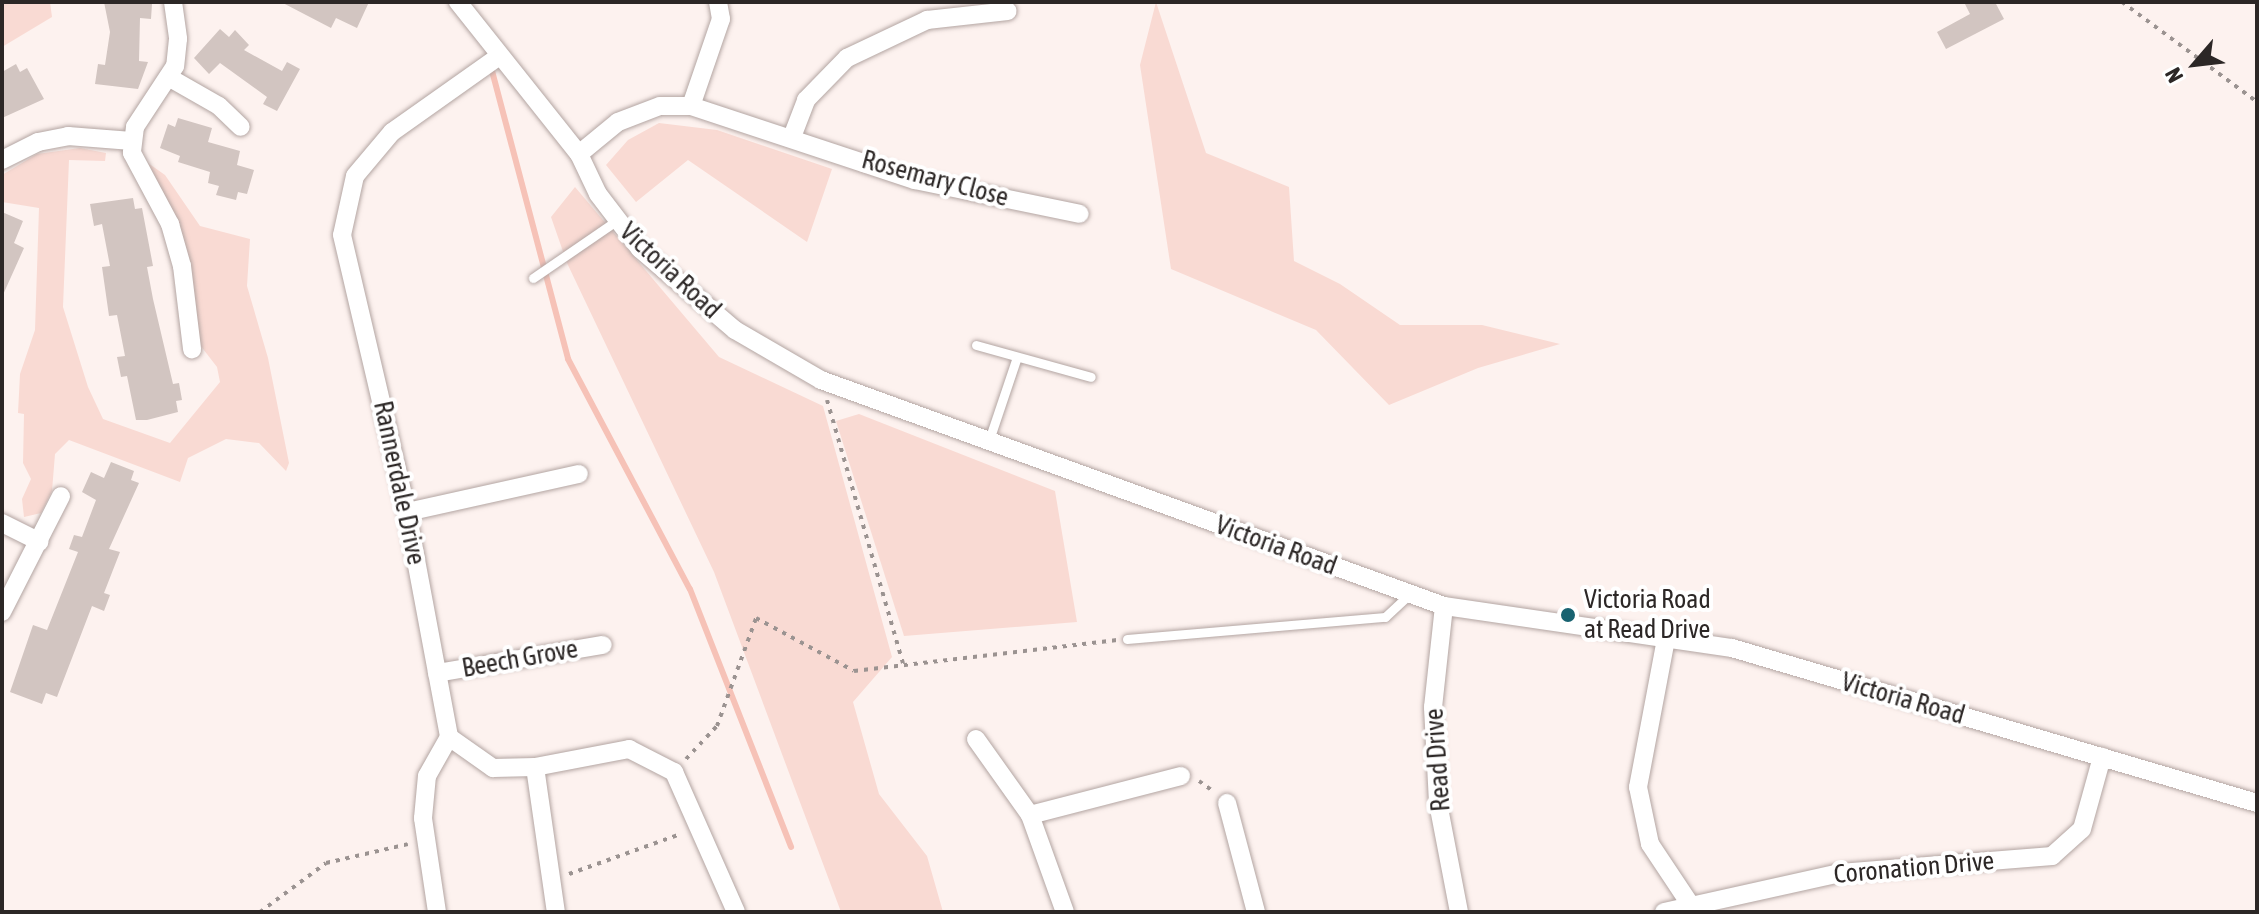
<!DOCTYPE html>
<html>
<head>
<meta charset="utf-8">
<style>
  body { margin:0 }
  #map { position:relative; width:2259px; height:914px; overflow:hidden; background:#fdf2ef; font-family:"Asap Condensed",sans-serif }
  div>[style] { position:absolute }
  .green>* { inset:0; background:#f9dad3 }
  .stream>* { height:6px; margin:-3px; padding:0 3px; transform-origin:3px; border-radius:3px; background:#f6c2b7 }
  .building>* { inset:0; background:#d2c5c1 }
  .path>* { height:4px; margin-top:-2px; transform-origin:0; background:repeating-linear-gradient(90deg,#9b9391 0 4px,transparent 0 10px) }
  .roads { filter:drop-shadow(0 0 2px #b3a5a2) drop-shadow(0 0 2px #b3a5a2) }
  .service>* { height:9px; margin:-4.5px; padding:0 4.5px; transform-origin:4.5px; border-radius:4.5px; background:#fff }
  .minor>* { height:18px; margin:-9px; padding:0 9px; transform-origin:9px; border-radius:9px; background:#fff }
  .dots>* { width:22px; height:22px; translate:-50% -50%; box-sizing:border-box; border:4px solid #fff; border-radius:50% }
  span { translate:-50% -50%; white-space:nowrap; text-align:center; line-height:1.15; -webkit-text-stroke:8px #fff; paint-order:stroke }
  .street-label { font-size:26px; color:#2c2726 }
  .poi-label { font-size:26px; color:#2c2726 }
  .left { translate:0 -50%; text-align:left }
  .frame { position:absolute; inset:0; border:4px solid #2c2726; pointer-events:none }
  .north { position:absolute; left:2155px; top:24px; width:80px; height:80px; -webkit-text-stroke:6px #fff; paint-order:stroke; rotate:242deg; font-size:22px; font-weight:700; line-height:32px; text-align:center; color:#2c2726 }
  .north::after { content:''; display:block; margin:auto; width:28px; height:36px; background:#2c2726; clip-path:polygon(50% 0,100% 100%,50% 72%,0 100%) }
</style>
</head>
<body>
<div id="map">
  <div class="green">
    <div style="clip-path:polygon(2px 2px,50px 2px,52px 17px,2px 47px)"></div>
    <div style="clip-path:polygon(1156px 2px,1206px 153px,1289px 187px,1294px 261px,1340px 284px,1400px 325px,1482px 325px,1560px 344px,1478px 368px,1389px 405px,1316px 330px,1171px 269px,1140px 65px)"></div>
    <div style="clip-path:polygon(659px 123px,717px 130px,832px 169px,807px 242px,688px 160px,636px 202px,606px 165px,628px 140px)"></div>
    <div style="clip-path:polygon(80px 148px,106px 153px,105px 161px,69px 160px,63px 307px,88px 387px,103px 419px,170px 443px,220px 382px,217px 367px,200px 345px,193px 287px,175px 215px,148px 163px,165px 175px,200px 226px,250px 239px,247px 286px,268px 358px,289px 463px,286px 471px,259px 443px,226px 439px,188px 458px,180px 482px,69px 440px,55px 454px,52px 491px,41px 513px,24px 517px,22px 499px,31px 479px,23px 463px,24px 414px,18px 413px,20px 374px,35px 330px,39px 208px,2px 202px,2px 175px,37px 154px)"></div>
    <div style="clip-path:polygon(575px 187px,719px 357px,823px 406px,892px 657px,853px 702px,879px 794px,927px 856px,943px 912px,841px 912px,714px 572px,567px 263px,551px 217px)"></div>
    <div style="clip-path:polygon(859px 414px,1055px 491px,1077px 622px,904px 636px,836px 421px)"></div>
  </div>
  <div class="stream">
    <div style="left:491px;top:67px;width:302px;rotate:75.2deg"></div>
    <div style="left:568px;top:359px;width:260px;rotate:62.1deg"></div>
    <div style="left:690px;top:589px;width:277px;rotate:68.6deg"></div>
  </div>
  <div class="building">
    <div style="clip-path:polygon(104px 2px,152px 4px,151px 19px,140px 18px,139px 61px,148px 62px,138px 89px,95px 84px,98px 64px,105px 65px,110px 32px)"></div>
    <div style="clip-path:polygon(281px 2px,369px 2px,357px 28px,336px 18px,331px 28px)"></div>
    <div style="clip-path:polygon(1964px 2px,1995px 2px,2004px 19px,1946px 49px,1937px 32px,1970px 14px)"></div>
    <div style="clip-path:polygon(220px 29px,229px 37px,235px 30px,249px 45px,244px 50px,282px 71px,287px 62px,300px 69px,277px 111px,263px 104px,267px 97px,220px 63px,209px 74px,194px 58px)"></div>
    <div style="clip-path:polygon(16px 64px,20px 72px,27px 68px,44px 99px,2px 118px,2px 72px)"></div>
    <div style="clip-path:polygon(178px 118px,212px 128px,208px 142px,240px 151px,237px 165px,254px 170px,247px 194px,238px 192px,236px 200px,216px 195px,219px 186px,208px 183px,210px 172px,178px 162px,180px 156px,160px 148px,168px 124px,175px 127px)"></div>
    <div style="clip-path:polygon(133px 198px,135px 209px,142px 208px,153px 266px,147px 267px,153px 299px,173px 384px,179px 383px,182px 400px,176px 401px,178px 412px,147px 420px,136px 420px,127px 376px,121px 377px,117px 357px,125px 356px,117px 315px,109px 316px,102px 267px,110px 266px,102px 224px,94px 226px,90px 204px)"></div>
    <div style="clip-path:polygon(2px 212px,23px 221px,14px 243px,24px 248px,2px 297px)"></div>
    <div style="clip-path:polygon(111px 462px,134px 471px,131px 480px,139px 483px,109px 549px,120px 552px,104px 593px,110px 595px,104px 611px,92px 606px,57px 697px,46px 693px,42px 704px,10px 692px,33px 625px,47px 630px,78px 552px,69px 549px,74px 535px,82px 537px,96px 500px,82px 492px,91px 472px,104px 478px)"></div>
  </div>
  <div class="path">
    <div style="left:2122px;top:2px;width:168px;rotate:36.5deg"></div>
    <div style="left:827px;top:400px;width:274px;rotate:73.9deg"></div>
    <div style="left:686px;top:759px;width:45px;rotate:-46.8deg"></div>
    <div style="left:717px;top:726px;width:115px;rotate:-70.1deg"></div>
    <div style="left:756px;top:618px;width:111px;rotate:28.4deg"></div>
    <div style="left:854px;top:671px;width:265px;rotate:-6.7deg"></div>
    <div style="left:1199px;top:781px;width:19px;rotate:36deg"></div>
    <div style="left:569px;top:874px;width:119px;rotate:-19.7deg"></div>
    <div style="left:260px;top:912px;width:82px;rotate:-36.6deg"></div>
    <div style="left:326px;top:863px;width:84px;rotate:-13deg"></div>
  </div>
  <div class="roads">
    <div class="service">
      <div style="left:533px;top:278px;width:101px;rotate:-34.5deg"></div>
      <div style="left:976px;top:345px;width:119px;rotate:15.5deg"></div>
      <div style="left:989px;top:440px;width:84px;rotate:-71.4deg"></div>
      <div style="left:1127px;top:639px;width:259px;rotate:-4.9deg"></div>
      <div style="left:1385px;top:617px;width:33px;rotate:-43deg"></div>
    </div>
    <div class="minor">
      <div style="left:173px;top:2px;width:37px;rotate:82deg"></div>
      <div style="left:178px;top:39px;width:27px;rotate:96deg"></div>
      <div style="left:175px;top:66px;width:73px;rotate:123.3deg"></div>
      <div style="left:135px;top:127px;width:26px;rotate:97deg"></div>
      <div style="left:132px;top:153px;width:81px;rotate:61.8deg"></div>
      <div style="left:170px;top:224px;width:44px;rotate:74.1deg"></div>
      <div style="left:182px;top:266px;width:84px;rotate:83.1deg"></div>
      <div style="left:458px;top:2px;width:194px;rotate:51.5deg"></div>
      <div style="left:579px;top:154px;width:44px;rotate:64.6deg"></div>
      <div style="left:598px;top:194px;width:69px;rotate:52.6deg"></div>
      <div style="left:640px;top:249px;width:125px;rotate:40.5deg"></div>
      <div style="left:735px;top:330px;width:99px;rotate:30.2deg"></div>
      <div style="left:821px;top:380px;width:663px;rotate:19.94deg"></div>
      <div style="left:1444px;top:606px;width:291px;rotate:8.3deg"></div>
      <div style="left:1732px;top:648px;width:547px;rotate:16.45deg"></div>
      <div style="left:498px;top:57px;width:130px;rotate:144.7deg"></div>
      <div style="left:392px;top:132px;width:57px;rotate:130.1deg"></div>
      <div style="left:355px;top:176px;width:60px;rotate:102.4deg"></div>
      <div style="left:342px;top:235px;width:285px;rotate:76.8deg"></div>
      <div style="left:407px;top:512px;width:229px;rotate:79.4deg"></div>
      <div style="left:449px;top:737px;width:54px;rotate:35.2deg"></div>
      <div style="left:493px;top:768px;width:42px;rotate:-1.4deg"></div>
      <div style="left:535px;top:767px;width:147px;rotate:81.8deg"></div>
      <div style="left:170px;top:78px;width:56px;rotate:29.7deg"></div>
      <div style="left:219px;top:106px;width:30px;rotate:44deg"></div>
      <div style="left:691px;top:106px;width:92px;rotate:-71deg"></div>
      <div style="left:721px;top:19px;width:17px;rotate:-100deg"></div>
      <div style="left:792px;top:137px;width:40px;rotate:-69deg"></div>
      <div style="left:806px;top:100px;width:59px;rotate:-45.7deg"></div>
      <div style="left:847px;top:58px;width:89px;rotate:-25.4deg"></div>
      <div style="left:927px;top:20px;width:81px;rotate:-6.3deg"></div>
      <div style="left:579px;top:154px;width:50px;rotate:-39.4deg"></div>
      <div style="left:618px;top:122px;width:45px;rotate:-20.9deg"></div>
      <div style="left:660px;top:106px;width:31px"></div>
      <div style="left:691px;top:106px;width:236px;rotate:18.3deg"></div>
      <div style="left:915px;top:180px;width:168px;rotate:11.6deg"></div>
      <div style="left:2px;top:160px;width:40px;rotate:-26.6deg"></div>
      <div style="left:38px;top:142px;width:31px;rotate:-11deg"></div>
      <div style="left:68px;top:136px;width:64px;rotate:4.5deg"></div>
      <div style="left:407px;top:512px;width:176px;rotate:-12.5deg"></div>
      <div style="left:2px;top:523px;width:42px;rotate:26.6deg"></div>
      <div style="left:1444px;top:606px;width:102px;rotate:96.2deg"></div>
      <div style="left:1433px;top:707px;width:96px;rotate:87deg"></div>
      <div style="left:1438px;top:803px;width:111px;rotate:79.1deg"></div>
      <div style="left:2px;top:612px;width:130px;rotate:-63deg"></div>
      <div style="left:1666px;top:639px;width:151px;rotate:100.7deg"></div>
      <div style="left:1638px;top:787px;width:58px;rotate:78.1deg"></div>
      <div style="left:1650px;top:844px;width:72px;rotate:56.3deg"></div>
      <div style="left:437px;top:673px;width:168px;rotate:-9.6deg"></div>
      <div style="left:976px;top:739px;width:93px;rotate:54.6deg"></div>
      <div style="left:1030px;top:815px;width:103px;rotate:70.2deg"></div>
      <div style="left:535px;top:767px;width:96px;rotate:-10.8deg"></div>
      <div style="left:629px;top:749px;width:51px;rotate:27.1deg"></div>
      <div style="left:674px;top:772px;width:153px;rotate:66.1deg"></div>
      <div style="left:1227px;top:803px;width:113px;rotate:75.1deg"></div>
      <div style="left:1030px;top:815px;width:156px;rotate:-14.5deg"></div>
      <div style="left:437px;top:912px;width:95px;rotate:-98.5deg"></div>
      <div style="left:423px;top:818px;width:42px;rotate:-84.6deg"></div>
      <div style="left:427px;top:776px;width:45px;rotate:-60.6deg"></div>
      <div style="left:1664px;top:912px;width:180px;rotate:-12.5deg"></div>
      <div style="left:1840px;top:873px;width:213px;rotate:-4.6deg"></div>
      <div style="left:2052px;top:856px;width:40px;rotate:-42deg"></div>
      <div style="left:2082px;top:829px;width:75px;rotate:-74.5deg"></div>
    </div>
  </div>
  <div class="dots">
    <div style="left:1568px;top:615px;background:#186270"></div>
  </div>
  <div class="street-label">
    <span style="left:935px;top:179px;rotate:15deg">Rosemary Close</span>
    <span style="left:670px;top:271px;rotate:43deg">Victoria Road</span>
    <span style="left:399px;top:483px;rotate:78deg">Rannerdale Drive</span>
    <span style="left:1276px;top:546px;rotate:20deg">Victoria Road</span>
    <span style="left:520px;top:659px;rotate:-10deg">Beech Grove</span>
    <span style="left:1903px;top:699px;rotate:16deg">Victoria Road</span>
    <span style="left:1438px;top:760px;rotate:-94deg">Read Drive</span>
    <span style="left:1914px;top:868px;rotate:-5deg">Coronation Drive</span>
  </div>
  <div class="poi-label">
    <span class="left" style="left:1584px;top:615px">Victoria Road<br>at Read Drive</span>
  </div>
  <div class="frame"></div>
  <div class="north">N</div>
</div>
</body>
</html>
